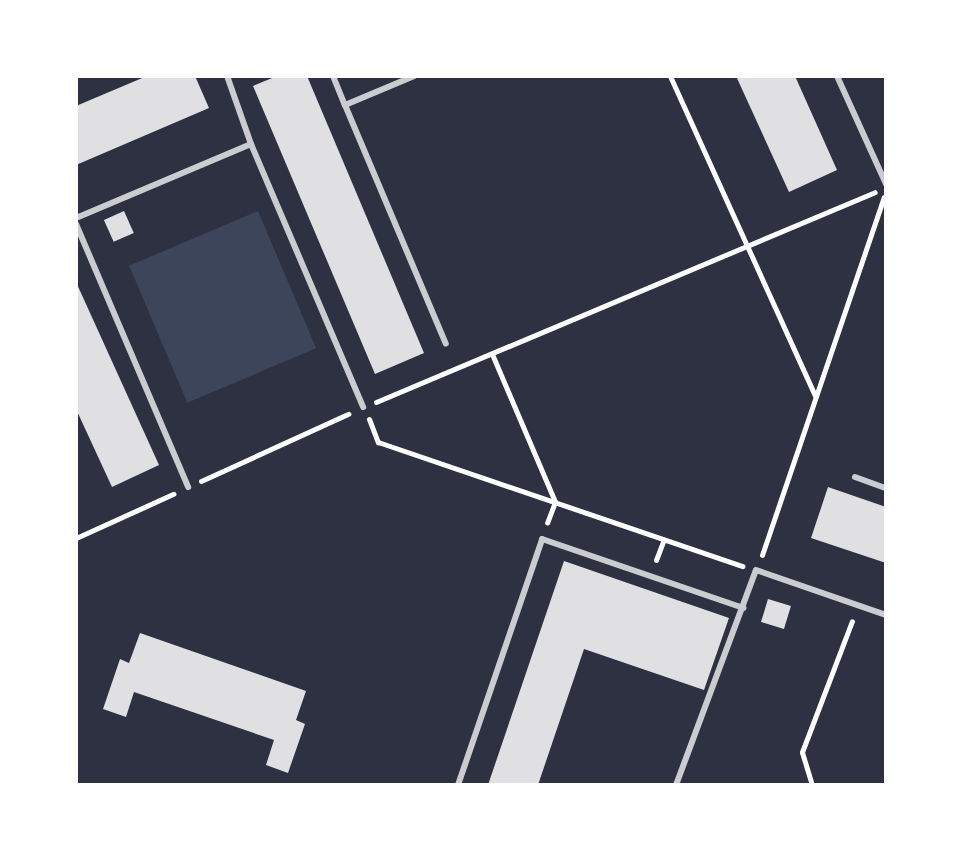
<!DOCTYPE html>
<html>
<head>
<meta charset="utf-8">
<style>
  body { margin:0 }
  #map { position:relative; width:962px; height:861px; overflow:hidden; background:#2d3142; font-family:Roboto,sans-serif }
  div>[style] { position:absolute }
  .green>* { inset:0; background:#3c4559; transform-origin:0 0 }
  .building>* { inset:0; background:#e0e0e3; transform-origin:0 0 }
  .path>* { height:5px; margin:-2.5px; padding:0 2.5px; transform-origin:2.5px; border-radius:2.5px; background:#fff }
  .service>* { height:6px; margin:-3px; padding:0 3px; transform-origin:3px; border-radius:3px; background:#caccd0 }
  span { translate:-50% -50%; white-space:nowrap; text-align:center; line-height:1.15; -webkit-text-stroke:6px #fff; paint-order:stroke }
  .frame { position:absolute; inset:0; border:78px solid #fff; pointer-events:none }
</style>
</head>
<body>
<div id="map">
  <div class="green">
    <div style="left:258px;top:211px;width:149px;height:140px;rotate:67deg"></div>
  </div>
  <div class="building">
    <div style="clip-path:polygon(147px 76px,195px 76px,209px 108px,76px 165px,76px 106px)"></div>
    <div style="clip-path:polygon(277px 76px,307px 76px,424px 353px,375px 374px,253px 86px)"></div>
    <div style="clip-path:polygon(736px 76px,795px 76px,837px 170px,789px 192px)"></div>
    <div style="left:124px;top:211px;width:24px;height:22px;rotate:66deg"></div>
    <div style="clip-path:polygon(76px 282px,159px 465px,112px 487px,76px 409px)"></div>
    <div style="clip-path:polygon(828px 487px,886px 507px,886px 563px,811px 538px)"></div>
    <div style="clip-path:polygon(564px 561px,729px 618px,704px 690px,584px 649px,538px 785px,488px 785px)"></div>
    <div style="left:768px;top:599px;width:24px;height:24px;rotate:17deg"></div>
    <div style="clip-path:polygon(140px 633px,306px 691px,296px 720px,305px 724px,288px 773px,266px 765px,274px 740px,134px 692px,126px 717px,103px 709px,120px 659px,129px 663px)"></div>
  </div>
  <div class="path">
    <div style="left:670px;top:76px;width:351px;rotate:65.6deg"></div>
    <div style="left:492px;top:354px;width:161px;rotate:66.9deg"></div>
    <div style="left:555px;top:502px;width:22px;rotate:111deg"></div>
    <div style="left:376px;top:402px;width:541px;rotate:-22.82deg"></div>
    <div style="left:369px;top:419px;width:25px;rotate:69deg"></div>
    <div style="left:378px;top:442px;width:385px;rotate:18.8deg"></div>
    <div style="left:201px;top:481px;width:162px;rotate:-24.5deg"></div>
    <div style="left:76px;top:538px;width:107px;rotate:-24.4deg"></div>
    <div style="left:762px;top:555px;width:378px;rotate:-71.2deg"></div>
    <div style="left:656px;top:560px;width:22px;rotate:-69deg"></div>
    <div style="left:812px;top:785px;width:34px;rotate:-107deg"></div>
    <div style="left:802px;top:752px;width:140px;rotate:-69.1deg"></div>
  </div>
  <div class="service">
    <div style="left:333px;top:76px;width:31px;rotate:68deg"></div>
    <div style="left:345px;top:105px;width:75px;rotate:-22.8deg"></div>
    <div style="left:837px;top:76px;width:119px;rotate:65.6deg"></div>
    <div style="left:345px;top:105px;width:259px;rotate:67.1deg"></div>
    <div style="left:251px;top:144px;width:286px;rotate:66.9deg"></div>
    <div style="left:76px;top:218px;width:190px;rotate:-22.9deg"></div>
    <div style="left:251px;top:144px;width:72px;rotate:-109.4deg"></div>
    <div style="left:76px;top:224px;width:286px;rotate:66.9deg"></div>
    <div style="left:855px;top:477px;width:33px;rotate:20deg"></div>
    <div style="left:458px;top:785px;width:260px;rotate:-71.1deg"></div>
    <div style="left:542px;top:539px;width:213px;rotate:18.9deg"></div>
    <div style="left:676px;top:785px;width:229px;rotate:-69.6deg"></div>
    <div style="left:756px;top:570px;width:138px;rotate:19.1deg"></div>
  </div>
  <div class="frame"></div>
</div>
</body>
</html>
